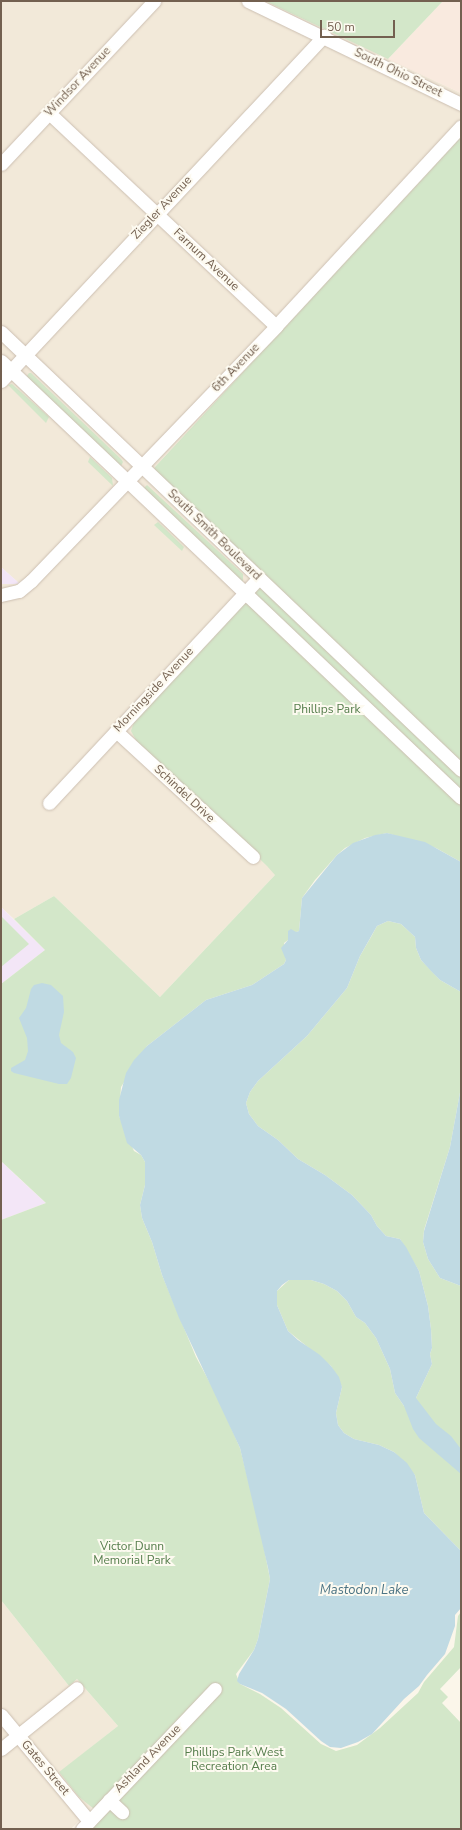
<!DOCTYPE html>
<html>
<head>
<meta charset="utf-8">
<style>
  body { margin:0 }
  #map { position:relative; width:462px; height:1830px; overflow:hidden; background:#fbf6ea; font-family:"Nunito Sans",sans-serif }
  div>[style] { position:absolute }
  .residential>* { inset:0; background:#f2e9d9 }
  .commercial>* { inset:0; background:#f9eadf }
  .education>* { inset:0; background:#f3e6f7 }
  .green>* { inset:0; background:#d3e7c9 }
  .water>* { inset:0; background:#c0dae3 }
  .roads { filter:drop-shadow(0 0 1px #ccbfb1) drop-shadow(0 0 1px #ccbfb1) }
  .minor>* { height:13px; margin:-6.5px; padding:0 6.5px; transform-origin:6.5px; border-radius:6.5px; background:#fff }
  span { translate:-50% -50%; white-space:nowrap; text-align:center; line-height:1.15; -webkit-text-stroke:4px #fdfaf0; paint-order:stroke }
  .street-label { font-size:12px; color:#736050 }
  .park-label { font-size:12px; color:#557d4c }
  .water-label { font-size:13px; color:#4c7484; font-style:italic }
  .frame { position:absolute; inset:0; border:2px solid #736050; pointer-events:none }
  .scale { position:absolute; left:320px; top:20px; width:75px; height:18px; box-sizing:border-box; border:2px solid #736050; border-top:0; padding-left:5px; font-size:12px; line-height:14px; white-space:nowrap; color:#736050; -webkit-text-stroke:3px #fdfaf0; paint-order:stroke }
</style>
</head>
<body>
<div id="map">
  <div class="residential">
    <div style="clip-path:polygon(1px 1px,265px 1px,461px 93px,461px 137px,155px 467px,266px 579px,147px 753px,276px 874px,160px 997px,54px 896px,14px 919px,1px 907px,1px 584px,20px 584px,1px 567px)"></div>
    <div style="clip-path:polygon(1px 1600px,69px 1686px,77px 1679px,118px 1726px,60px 1772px,79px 1797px,92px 1807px,71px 1829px,1px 1829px)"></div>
  </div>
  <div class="commercial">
    <div style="clip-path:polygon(443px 1px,461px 1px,461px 93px,388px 59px)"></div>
  </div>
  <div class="education">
    <div style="clip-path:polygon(1px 567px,20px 584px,1px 584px)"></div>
    <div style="clip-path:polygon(1px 907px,45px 950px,1px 984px)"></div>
    <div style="clip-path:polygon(1px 1161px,22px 1181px,46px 1203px,1px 1220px)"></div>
  </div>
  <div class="green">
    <div style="clip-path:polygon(265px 1px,443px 1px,388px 59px)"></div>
    <div style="clip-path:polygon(461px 137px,461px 862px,436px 848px,387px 833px,365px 838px,345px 848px,337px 855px,315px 880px,302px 898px,299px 931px,288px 935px,288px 940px,284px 943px,286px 960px,284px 964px,252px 985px,206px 1000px,147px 1046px,121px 1087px,119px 1116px,134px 1151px,141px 1155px,145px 1162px,145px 1185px,140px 1205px,142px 1218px,152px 1242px,162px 1275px,196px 1357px,216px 1394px,240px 1448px,259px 1523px,270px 1579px,258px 1639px,254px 1650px,236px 1674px,240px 1684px,260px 1694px,281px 1708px,321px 1744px,336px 1751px,357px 1745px,380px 1728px,418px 1693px,424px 1682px,454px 1647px,458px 1616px,461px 1612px,461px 1667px,440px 1689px,448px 1697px,442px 1703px,461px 1723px,461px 1829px,77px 1829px,94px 1809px,79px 1797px,59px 1772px,118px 1726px,77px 1679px,69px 1686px,1px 1600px,1px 1220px,46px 1203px,1px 1161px,1px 984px,45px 950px,14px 919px,54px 896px,160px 997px,275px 875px,267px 866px,137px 742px,131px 731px,135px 719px,266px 579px,154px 470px,155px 467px)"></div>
    <div style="clip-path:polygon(29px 373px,31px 373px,121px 459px,123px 462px,121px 466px,26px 377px)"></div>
    <div style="clip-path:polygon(12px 384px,49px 417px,46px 423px,8px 385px)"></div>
    <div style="clip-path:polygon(90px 457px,112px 478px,113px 486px,88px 462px)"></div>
    <div style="clip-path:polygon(147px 485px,243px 574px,243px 581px,241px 582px,143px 489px)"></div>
    <div style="clip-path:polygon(158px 522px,184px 547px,182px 551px,154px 525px)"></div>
    <div style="clip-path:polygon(1px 916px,29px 944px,1px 967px)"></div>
    <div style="clip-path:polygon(388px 921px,401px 924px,415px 937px,416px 948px,421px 960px,440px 980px,461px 992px,461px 1087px,450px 1147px,424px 1230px,423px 1242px,428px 1259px,440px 1278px,461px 1286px,461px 1551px,424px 1513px,415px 1475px,394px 1452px,379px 1445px,354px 1439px,344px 1433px,338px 1425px,336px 1413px,342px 1387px,331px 1366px,288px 1331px,277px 1305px,277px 1291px,289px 1280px,311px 1280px,324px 1284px,337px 1291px,347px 1301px,356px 1317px,365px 1323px,376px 1338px,390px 1369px,395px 1393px,404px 1406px,416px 1398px,432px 1364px,430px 1354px,432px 1348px,431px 1329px,428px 1306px,419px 1271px,400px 1239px,386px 1236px,377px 1226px,371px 1215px,352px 1195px,325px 1175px,298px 1159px,278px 1140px,258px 1126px,249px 1114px,246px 1103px,250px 1092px,258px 1081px,307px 1036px,347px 988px,360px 956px,371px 937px,377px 926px)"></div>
  </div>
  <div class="water">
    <div style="clip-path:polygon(387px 833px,425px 842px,461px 862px,461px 992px,440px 980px,431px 971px,421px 960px,416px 948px,415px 937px,401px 924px,388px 921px,377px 926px,360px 956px,347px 988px,307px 1036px,258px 1081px,250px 1092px,246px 1103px,249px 1114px,258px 1126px,278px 1140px,298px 1159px,325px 1175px,352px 1195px,371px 1215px,377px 1226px,386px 1236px,400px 1239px,406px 1247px,419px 1271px,428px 1306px,431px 1329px,432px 1348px,430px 1354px,432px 1364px,416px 1398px,436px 1424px,451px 1436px,461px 1449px,461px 1474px,419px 1438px,413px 1429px,404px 1406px,395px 1393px,390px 1369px,376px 1338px,365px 1323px,356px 1317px,347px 1301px,337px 1291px,324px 1284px,311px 1280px,289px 1280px,282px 1285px,277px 1291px,277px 1305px,288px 1331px,298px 1340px,320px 1355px,331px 1366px,339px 1377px,342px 1387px,336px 1413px,338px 1425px,344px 1433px,354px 1439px,379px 1445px,394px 1452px,407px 1463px,415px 1475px,424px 1513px,461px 1551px,461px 1608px,455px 1615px,455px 1626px,445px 1654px,427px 1675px,419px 1686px,404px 1699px,372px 1734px,358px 1742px,341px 1748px,330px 1747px,321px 1741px,286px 1709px,262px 1693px,240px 1684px,237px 1681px,239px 1674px,254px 1650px,258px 1639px,270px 1579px,268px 1568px,240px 1448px,179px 1318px,162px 1275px,152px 1242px,142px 1218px,140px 1205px,145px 1185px,145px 1162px,141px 1155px,127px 1143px,119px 1116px,119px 1100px,126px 1073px,134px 1060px,147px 1046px,206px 1000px,252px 985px,284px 964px,286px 960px,281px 948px,288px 940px,288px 931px,291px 929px,296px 932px,299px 931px,302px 898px,337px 855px,353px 843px,375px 835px)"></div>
    <div style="clip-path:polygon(42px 983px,51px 985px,63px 996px,64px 1012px,59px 1035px,61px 1043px,73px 1052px,76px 1058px,71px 1078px,67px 1084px,59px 1084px,14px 1073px,11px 1071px,11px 1068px,25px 1060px,28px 1051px,27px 1038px,19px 1018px,26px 1008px,31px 989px,34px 985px)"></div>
    <div style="clip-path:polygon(461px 1087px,461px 1286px,440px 1278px,428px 1259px,423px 1242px,424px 1231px,450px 1147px)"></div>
  </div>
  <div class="roads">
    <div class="minor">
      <div style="left:248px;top:1px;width:237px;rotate:25.8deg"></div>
      <div style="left:49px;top:113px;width:311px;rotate:43.2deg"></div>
      <div style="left:1px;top:164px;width:224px;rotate:-46.8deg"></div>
      <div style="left:1px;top:332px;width:635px;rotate:43.6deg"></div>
      <div style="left:1px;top:361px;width:634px;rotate:43.53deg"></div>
      <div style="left:1px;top:381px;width:473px;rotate:-46.9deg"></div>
      <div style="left:1px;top:595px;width:18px;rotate:-13deg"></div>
      <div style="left:19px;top:591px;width:16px;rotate:-40deg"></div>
      <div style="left:31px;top:581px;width:354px;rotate:-46.1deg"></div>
      <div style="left:276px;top:326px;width:272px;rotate:-47.2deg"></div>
      <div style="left:116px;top:731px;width:186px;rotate:42.6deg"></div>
      <div style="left:49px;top:803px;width:308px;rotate:-47deg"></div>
      <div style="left:1px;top:1715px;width:138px;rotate:50.3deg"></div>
      <div style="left:1px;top:1749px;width:97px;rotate:-38.8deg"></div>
      <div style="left:109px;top:1800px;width:18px;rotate:43deg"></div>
      <div style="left:82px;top:1829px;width:193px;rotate:-46.5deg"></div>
    </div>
  </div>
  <div class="street-label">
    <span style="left:398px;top:73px;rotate:26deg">South Ohio Street</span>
    <span style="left:78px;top:82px;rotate:-47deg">Windsor Avenue</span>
    <span style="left:162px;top:208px;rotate:-47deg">Ziegler Avenue</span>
    <span style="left:206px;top:260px;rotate:43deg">Farnum Avenue</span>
    <span style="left:236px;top:368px;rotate:-46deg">6th Avenue</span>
    <span style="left:214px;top:535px;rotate:44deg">South Smith Boulevard</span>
    <span style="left:154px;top:690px;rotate:-47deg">Morningside Avenue</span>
    <span style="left:184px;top:794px;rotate:43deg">Schindel Drive</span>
    <span style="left:148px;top:1759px;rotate:-46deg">Ashland Avenue</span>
    <span style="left:45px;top:1768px;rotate:50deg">Gates Street</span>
  </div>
  <div class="park-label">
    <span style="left:327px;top:710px">Phillips Park</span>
    <span style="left:132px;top:1554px">Victor Dunn<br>Memorial Park</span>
    <span style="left:234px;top:1760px">Phillips Park West<br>Recreation Area</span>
  </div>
  <div class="water-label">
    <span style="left:364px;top:1590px">Mastodon Lake</span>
  </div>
  <div class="frame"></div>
  <div class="scale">50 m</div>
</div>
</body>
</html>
